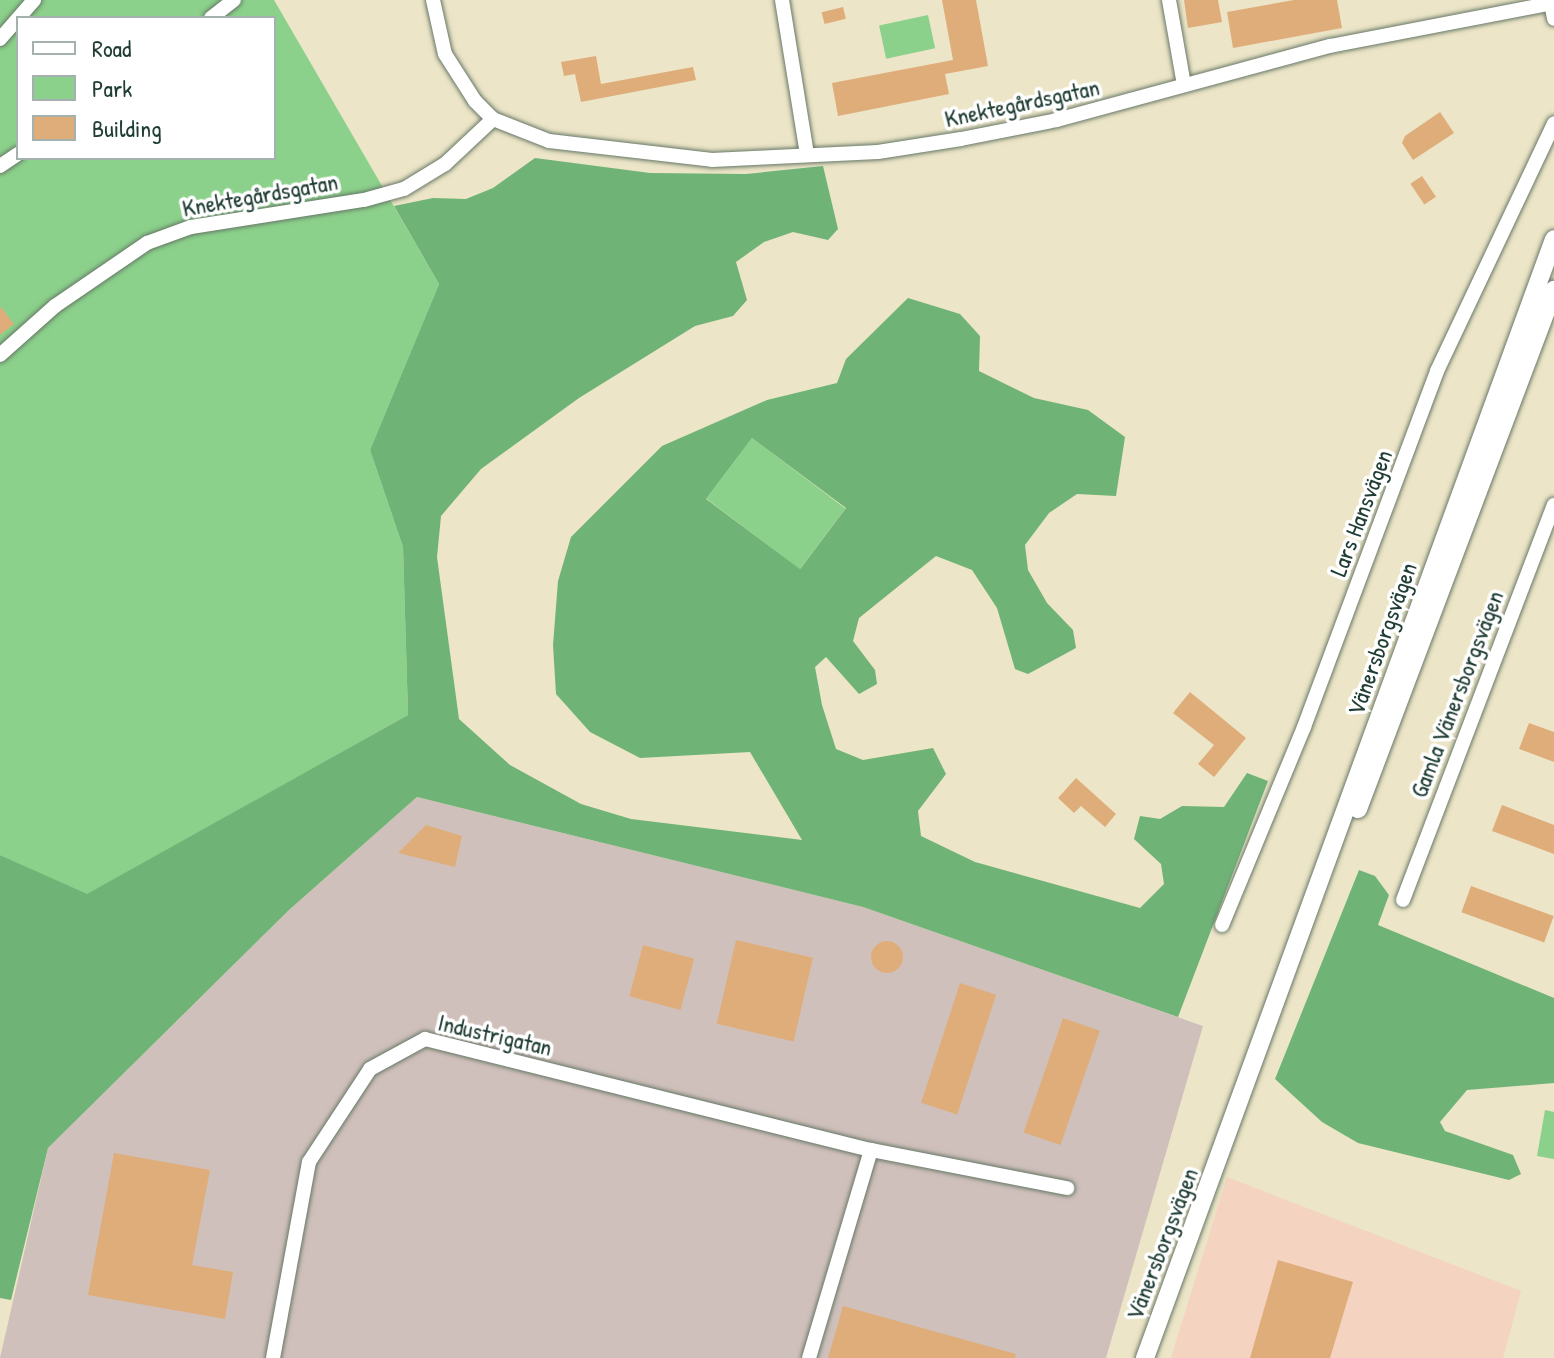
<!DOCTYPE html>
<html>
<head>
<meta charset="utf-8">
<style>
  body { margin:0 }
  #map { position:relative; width:1554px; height:1358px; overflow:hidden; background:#ece5c7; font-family:"Patrick Hand",sans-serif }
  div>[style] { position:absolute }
  .built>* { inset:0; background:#f4d3c0 }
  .industrial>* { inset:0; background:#d0c0bc }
  .green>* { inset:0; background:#8bd18b; transform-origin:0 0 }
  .forest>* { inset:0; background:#70b377 }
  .building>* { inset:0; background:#dfad7a; transform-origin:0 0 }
  .round { border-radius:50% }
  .roads { filter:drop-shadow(0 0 2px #677867) drop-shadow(0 0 2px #677867) }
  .minor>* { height:14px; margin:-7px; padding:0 7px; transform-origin:7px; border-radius:7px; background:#fff }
  .secondary>* { height:18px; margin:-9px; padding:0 9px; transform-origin:9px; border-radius:9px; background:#fff }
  span { translate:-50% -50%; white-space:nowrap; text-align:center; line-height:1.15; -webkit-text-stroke:7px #fff; paint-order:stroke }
  .street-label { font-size:24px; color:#1f3d34 }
  .legend { position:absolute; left:16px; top:16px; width:260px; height:144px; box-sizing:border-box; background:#fff; border:2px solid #a5b1ae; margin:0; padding:10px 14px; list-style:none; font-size:24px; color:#1f3d34 }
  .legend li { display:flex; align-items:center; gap:16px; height:40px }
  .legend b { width:40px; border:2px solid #a5b1ae }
</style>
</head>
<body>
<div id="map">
  <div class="built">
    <div style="clip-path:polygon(1227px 1177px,1521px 1291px,1503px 1358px,1171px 1358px)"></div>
  </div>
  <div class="industrial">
    <div style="clip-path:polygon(417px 797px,863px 907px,1203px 1026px,1106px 1358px,0 1358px,48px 1148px,289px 910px)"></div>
  </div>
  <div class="green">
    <div style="clip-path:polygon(evenodd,0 0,274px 0,439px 284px,370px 450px,403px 547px,408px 715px,87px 895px,0 855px,0 0,18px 18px,274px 18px,274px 158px,18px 158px,18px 18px)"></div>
    <div style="left:928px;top:15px;width:34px;height:50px;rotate:78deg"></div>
    <div style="left:752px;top:438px;width:117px;height:76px;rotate:37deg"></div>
    <div style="clip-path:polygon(1545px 1110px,1554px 1112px,1554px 1159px,1537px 1156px)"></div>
  </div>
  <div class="forest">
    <div style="clip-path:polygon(evenodd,535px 158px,650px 173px,746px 174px,823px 166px,838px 229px,828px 240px,793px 232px,764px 242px,736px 262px,747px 300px,733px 316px,695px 326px,579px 398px,481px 469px,441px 516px,437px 557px,459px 719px,510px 765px,581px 804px,631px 819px,802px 840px,750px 752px,640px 758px,590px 732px,556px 694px,553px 645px,558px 581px,571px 537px,662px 446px,767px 400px,837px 383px,846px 359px,908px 298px,960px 314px,980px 336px,979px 371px,1034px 398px,1088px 410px,1125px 437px,1116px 496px,1077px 494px,1049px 513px,1025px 545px,1028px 570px,1047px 603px,1073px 630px,1076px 648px,1028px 674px,1015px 669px,997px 608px,972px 570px,936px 556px,859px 618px,853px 641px,875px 670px,877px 684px,859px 694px,826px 657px,815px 667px,822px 705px,836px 749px,863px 760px,933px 748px,946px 774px,918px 811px,921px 836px,975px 862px,1140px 908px,1164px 884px,1161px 864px,1134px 839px,1140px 816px,1160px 819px,1182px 806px,1224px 807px,1247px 773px,1268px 781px,1178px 1017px,863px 907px,417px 797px,289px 910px,48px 1148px,11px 1300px,0 1298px,0 855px,87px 894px,408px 715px,403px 547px,370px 450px,439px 284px,394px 206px,433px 198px,466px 199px,493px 188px,535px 158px,752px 438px,846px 508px,800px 569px,706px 499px,752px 438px)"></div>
    <div style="clip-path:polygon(1359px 870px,1375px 876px,1389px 895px,1378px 925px,1554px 998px,1554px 1083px,1467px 1090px,1440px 1122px,1445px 1131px,1513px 1155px,1521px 1174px,1509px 1180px,1358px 1143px,1322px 1122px,1275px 1079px)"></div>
  </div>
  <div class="building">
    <div style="clip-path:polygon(942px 0,976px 0,988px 66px,945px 74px,949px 94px,838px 116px,832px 83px,953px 60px)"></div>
    <div style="clip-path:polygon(1184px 0,1218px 0,1222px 22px,1188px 28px)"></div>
    <div style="clip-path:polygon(1294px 0,1337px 0,1342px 28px,1233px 48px,1227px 12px)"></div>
    <div style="left:843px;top:7px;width:12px;height:22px;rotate:76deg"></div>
    <div style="clip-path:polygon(596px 56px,601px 84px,693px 67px,696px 80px,581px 102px,575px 74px,564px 76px,561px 62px)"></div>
    <div style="clip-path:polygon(1440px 112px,1454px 133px,1413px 160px,1402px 143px,1405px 136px)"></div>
    <div style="left:1422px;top:176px;width:25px;height:14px;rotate:56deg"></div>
    <div style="clip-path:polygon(0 306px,14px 324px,0 335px)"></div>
    <div style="clip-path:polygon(1190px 692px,1246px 738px,1214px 777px,1198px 764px,1214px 745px,1173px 713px)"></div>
    <div style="clip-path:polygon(1529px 723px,1554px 732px,1554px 762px,1519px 749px)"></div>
    <div style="clip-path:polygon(1076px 778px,1116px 814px,1105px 827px,1081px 806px,1074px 813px,1058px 798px)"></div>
    <div style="clip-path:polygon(1502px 805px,1554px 825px,1554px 854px,1492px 831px)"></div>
    <div style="clip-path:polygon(426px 825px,462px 836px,455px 867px,398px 853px)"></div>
    <div style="left:1471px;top:886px;width:88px;height:28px;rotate:20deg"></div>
    <div style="left:736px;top:940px;width:79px;height:86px;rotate:13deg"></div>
    <div class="round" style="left:871px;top:941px;width:32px;height:32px"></div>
    <div style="left:643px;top:945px;width:53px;height:53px;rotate:15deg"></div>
    <div style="left:960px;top:983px;width:38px;height:126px;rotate:18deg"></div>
    <div style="left:1063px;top:1018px;width:39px;height:121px;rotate:19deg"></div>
    <div style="clip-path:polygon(114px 1153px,210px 1170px,192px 1265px,233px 1272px,225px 1319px,88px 1295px)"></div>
    <div style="clip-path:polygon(1278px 1260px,1353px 1282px,1330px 1358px,1250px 1358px)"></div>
    <div style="clip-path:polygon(843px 1306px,1016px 1354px,1015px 1358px,828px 1358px)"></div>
  </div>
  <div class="roads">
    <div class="minor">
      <div style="left:433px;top:0;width:55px;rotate:77.5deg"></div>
      <div style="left:445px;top:54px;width:56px;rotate:57.4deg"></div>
      <div style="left:475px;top:101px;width:25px;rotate:45deg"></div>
      <div style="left:493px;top:119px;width:60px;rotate:21.4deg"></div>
      <div style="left:549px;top:141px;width:164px;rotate:6.6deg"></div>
      <div style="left:712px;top:160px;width:166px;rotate:-2.8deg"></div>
      <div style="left:878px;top:152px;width:84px;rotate:-8.9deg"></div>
      <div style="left:961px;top:139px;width:98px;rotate:-11.2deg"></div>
      <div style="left:1057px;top:120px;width:283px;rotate:-15.2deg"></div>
      <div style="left:1330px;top:46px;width:228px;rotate:-10.9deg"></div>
      <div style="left:782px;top:0;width:157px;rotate:80.8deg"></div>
      <div style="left:1169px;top:0;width:86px;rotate:80deg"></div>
      <div style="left:1551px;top:3px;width:16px;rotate:79deg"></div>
      <div style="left:211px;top:18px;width:29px;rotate:-38deg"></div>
      <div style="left:0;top:39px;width:52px;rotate:-48.9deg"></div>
      <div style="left:0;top:166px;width:22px;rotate:-34deg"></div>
      <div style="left:0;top:355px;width:74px;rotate:-41.7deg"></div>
      <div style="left:55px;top:306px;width:112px;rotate:-34.4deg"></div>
      <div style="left:147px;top:243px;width:47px;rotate:-20deg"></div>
      <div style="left:191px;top:227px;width:175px;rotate:-8.9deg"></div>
      <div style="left:364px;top:200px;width:41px;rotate:-15.4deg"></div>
      <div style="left:404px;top:189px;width:48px;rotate:-31.4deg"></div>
      <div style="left:445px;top:164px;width:66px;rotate:-43.2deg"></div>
      <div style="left:1403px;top:900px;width:423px;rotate:-69.1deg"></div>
      <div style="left:1222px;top:925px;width:214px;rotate:-67.5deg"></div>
      <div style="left:1304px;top:727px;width:380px;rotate:-69.5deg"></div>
      <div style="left:1437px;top:371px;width:274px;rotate:-64.7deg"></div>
      <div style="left:273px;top:1358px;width:199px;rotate:-79.6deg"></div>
      <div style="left:309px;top:1162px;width:111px;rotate:-56.7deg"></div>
      <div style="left:370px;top:1069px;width:63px;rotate:-28.6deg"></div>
      <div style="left:425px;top:1039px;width:460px;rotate:14deg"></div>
      <div style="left:871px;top:1150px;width:200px;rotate:11deg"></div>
      <div style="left:809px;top:1358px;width:217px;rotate:-73.4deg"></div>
    </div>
    <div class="secondary">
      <div style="left:1358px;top:809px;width:555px;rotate:-69.31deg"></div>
      <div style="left:1145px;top:1358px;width:1191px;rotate:-69.92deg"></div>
    </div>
  </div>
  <div class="street-label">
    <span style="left:1022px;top:103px;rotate:-12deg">Knektegårdsgatan</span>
    <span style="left:260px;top:195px;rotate:-10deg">Knektegårdsgatan</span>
    <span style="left:1361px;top:513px;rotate:-69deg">Lars Hansvägen</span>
    <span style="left:1382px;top:639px;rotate:-70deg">Vänersborgsvägen</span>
    <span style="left:1457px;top:694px;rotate:-69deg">Gamla Vänersborgsvägen</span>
    <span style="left:495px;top:1035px;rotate:13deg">Industrigatan</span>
    <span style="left:1162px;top:1244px;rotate:-69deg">Vänersborgsvägen</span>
  </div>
  <ul class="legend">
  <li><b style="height:10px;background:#fff"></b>Road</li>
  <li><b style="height:22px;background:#8bd18b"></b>Park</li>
  <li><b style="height:22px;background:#dfad7a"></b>Building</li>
  </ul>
</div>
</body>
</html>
